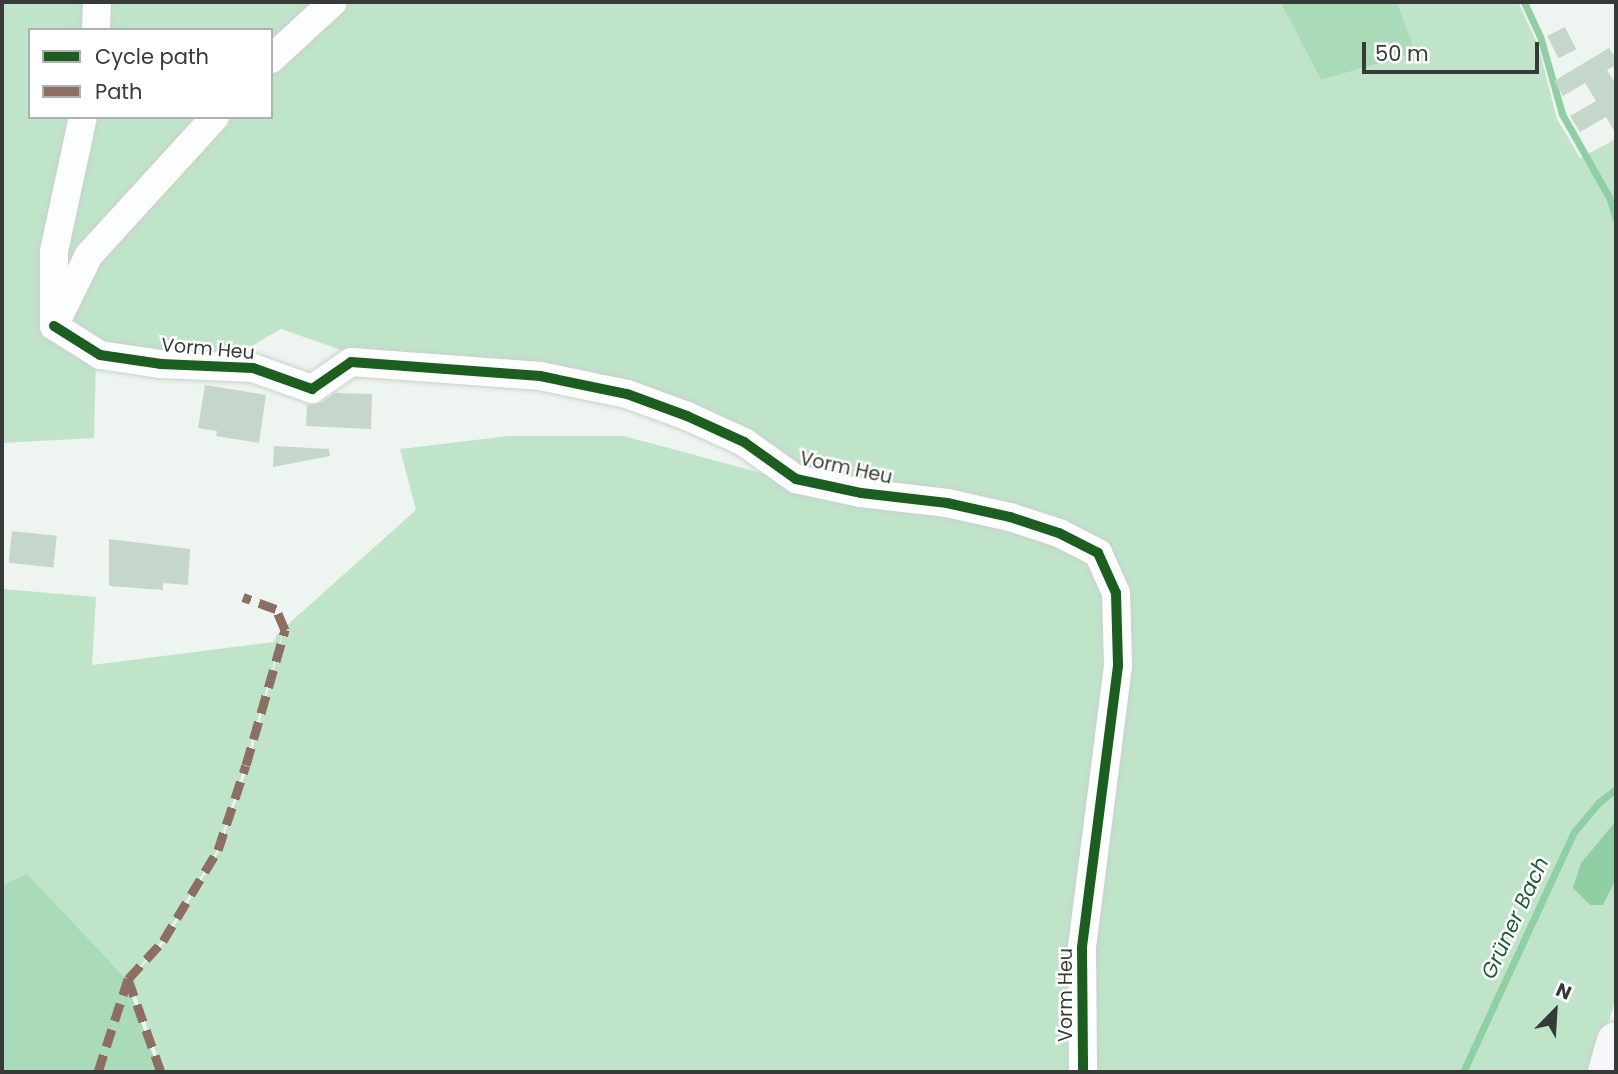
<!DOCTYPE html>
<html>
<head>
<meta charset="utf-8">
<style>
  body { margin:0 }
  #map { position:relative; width:1618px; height:1074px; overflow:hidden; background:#eef4ef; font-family:Poppins,sans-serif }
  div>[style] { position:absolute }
  .green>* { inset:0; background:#bfe4c9 }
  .forest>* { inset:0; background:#aadbb9 }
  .water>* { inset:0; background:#90cea4 }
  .stream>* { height:7px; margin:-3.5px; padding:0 3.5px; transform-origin:3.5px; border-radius:3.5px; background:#90cea4 }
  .building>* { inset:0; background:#c4d7ca; transform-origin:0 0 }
  .roads { filter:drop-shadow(0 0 2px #cbd0cc) drop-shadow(0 0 2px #cbd0cc) }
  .minor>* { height:28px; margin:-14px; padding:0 14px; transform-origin:14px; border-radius:14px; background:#fcfdfd }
  .secondary>* { height:38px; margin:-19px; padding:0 19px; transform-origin:19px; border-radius:19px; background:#f6f7fa }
  .quiet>* { height:9px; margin-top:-4.5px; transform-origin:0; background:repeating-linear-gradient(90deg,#8d6e63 0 18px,transparent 0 27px) }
  .cycleway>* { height:10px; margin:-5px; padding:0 5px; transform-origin:5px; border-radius:5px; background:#1b5e20 }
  span { translate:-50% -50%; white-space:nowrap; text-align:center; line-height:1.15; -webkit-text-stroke:5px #fff; paint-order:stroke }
  .street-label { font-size:19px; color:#363b37 }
  .water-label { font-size:21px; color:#1f5c36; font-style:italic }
  .frame { position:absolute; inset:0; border:4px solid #363b37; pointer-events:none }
  .legend { position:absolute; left:28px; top:28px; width:245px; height:91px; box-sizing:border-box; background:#fff; border:2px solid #afb1af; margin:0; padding:9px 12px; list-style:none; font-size:21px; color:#363b37 }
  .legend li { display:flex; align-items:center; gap:14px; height:35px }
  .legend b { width:35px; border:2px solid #afb1af }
  .north { position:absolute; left:1520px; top:976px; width:70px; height:70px; -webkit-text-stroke:5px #fff; paint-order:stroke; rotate:24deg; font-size:19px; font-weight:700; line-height:28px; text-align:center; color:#363b37 }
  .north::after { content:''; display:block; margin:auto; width:24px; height:32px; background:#363b37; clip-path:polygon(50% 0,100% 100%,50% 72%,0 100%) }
  .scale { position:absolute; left:1362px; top:42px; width:177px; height:32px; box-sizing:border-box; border:4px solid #363b37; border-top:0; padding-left:9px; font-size:21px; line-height:24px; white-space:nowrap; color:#363b37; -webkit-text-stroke:5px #fff; paint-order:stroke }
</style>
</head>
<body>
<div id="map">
  <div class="green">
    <div style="clip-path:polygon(2px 2px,94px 2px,93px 30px,30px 30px,30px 117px,80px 117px,49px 328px,96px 360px,94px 438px,2px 443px)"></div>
    <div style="clip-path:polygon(102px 2px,325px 2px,271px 52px,271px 30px,101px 30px)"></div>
    <div style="clip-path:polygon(338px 2px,1280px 2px,1321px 80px,1416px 53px,1397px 2px,1518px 2px,1538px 45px,1557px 119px,1580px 158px,1616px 139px,1616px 997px,1594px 1072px,1086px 1072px,1085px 949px,1121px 667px,1098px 553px,796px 476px,690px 414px,347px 352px,281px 329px,223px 363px,103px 349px,62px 323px,93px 258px,220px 117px,271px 117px,271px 65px)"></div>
    <div style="clip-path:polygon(90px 117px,209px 117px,71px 267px,62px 254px)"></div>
    <div style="clip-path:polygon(509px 436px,624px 436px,798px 483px,946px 508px,1090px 555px,1112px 593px,1080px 1072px,163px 1072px,130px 979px,164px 943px,219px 851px,248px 766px,285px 627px,416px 510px,400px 449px)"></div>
    <div style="clip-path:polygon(2px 589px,96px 597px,92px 665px,274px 642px,277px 634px,283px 631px,245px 765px,217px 850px,162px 941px,126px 982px,27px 875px,2px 885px)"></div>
  </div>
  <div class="forest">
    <div style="clip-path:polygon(1280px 2px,1397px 2px,1416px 53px,1321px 80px)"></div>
    <div style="clip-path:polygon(27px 874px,125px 978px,159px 1072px,2px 1072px,2px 885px)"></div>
  </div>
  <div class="water">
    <div style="clip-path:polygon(1616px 821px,1616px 879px,1603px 905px,1590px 905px,1573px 888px,1581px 863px)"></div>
  </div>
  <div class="stream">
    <div style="left:1524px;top:2px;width:38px;rotate:65deg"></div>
    <div style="left:1540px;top:36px;width:81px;rotate:74.2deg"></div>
    <div style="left:1562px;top:114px;width:95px;rotate:60.5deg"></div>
    <div style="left:1609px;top:197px;width:22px;rotate:72deg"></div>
    <div style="left:1463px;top:1072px;width:264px;rotate:-65.2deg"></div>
    <div style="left:1574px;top:832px;width:38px;rotate:-50deg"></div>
    <div style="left:1598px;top:803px;width:23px;rotate:-38deg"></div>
  </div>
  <div class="building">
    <div style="left:1565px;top:27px;width:25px;height:20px;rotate:63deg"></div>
    <div style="clip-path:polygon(1609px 48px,1616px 59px,1616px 65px,1607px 70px,1616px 85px,1616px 134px,1606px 117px,1580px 132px,1570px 116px,1596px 101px,1585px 83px,1563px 96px,1554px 81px)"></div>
    <div style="clip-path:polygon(205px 385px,266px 395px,259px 443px,216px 436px,217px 431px,198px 428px)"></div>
    <div style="clip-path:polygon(335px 393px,372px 394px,371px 429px,306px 426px,307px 405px,321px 403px)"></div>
    <div style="clip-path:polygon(274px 446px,329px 449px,330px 456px,273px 467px)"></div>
    <div style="left:12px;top:531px;width:45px;height:32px;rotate:6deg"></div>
    <div style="clip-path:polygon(109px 539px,190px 549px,188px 585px,163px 583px,163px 590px,109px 586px)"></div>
  </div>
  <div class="roads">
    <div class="minor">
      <div style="left:96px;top:30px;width:28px;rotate:-88deg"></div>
      <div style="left:271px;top:59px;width:84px;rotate:-42.6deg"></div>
      <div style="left:54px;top:320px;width:69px;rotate:-90deg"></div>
      <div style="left:54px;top:251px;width:137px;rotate:-77.8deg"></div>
      <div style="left:54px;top:326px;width:54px;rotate:32.2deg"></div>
      <div style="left:100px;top:355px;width:62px;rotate:8.4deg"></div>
      <div style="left:161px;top:364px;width:92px;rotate:2.5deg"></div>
      <div style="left:253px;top:368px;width:63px;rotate:19.6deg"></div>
      <div style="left:312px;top:389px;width:47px;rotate:-34.7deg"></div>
      <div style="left:351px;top:362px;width:190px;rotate:4.2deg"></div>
      <div style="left:540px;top:376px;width:89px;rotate:11.7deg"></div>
      <div style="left:627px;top:394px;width:64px;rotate:20.1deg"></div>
      <div style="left:687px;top:416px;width:63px;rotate:24.5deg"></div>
      <div style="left:744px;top:442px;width:64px;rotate:35.4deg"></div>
      <div style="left:796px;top:479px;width:66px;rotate:12.2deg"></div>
      <div style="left:861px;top:493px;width:87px;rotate:6.6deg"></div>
      <div style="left:947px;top:503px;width:65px;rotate:12.5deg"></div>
      <div style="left:1010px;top:517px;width:52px;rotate:18.1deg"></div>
      <div style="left:1059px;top:533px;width:44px;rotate:27.1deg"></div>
      <div style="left:1098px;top:553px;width:44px;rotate:65.8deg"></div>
      <div style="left:1116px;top:593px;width:73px;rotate:88.4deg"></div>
      <div style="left:1118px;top:666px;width:284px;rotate:97.3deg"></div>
      <div style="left:1082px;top:948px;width:124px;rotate:89.5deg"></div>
      <div style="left:54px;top:326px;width:79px;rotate:-63.8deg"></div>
      <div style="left:89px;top:255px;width:187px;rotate:-47.6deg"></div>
    </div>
    <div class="secondary">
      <div style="left:1607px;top:1072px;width:32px;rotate:-74deg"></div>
    </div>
  </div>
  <div class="quiet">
    <div style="left:128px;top:979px;width:99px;rotate:70.5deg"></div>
    <div style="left:98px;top:1072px;width:98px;rotate:-72.1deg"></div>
    <div style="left:128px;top:979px;width:52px;rotate:-47.4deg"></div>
    <div style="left:163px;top:941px;width:106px;rotate:-58.9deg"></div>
    <div style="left:218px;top:850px;width:89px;rotate:-71.8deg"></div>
    <div style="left:246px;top:765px;width:141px;rotate:-73.9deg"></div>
    <div style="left:285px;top:630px;width:23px;rotate:-113deg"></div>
    <div style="left:276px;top:609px;width:35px;rotate:-160deg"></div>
  </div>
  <div class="cycleway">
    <div style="left:54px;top:326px;width:54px;rotate:32.2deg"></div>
    <div style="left:100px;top:355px;width:62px;rotate:8.4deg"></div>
    <div style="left:161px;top:364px;width:92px;rotate:2.5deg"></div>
    <div style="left:253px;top:368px;width:63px;rotate:19.6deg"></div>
    <div style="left:312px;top:389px;width:47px;rotate:-34.7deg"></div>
    <div style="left:351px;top:362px;width:190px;rotate:4.2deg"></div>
    <div style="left:540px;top:376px;width:89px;rotate:11.7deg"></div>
    <div style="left:627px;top:394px;width:64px;rotate:20.1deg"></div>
    <div style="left:687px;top:416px;width:63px;rotate:24.5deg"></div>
    <div style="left:744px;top:442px;width:64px;rotate:35.4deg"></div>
    <div style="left:796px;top:479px;width:66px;rotate:12.2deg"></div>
    <div style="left:861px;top:493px;width:87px;rotate:6.6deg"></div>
    <div style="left:947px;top:503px;width:65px;rotate:12.5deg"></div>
    <div style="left:1010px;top:517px;width:52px;rotate:18.1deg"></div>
    <div style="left:1059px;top:533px;width:44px;rotate:27.1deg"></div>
    <div style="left:1098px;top:553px;width:44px;rotate:65.8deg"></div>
    <div style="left:1116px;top:593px;width:73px;rotate:88.4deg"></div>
    <div style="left:1118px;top:666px;width:284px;rotate:97.3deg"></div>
    <div style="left:1082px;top:948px;width:124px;rotate:89.5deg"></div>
  </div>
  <div class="street-label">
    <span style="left:208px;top:349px;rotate:5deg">Vorm Heu</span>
    <span style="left:846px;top:468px;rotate:12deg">Vorm Heu</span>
    <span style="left:1066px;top:995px;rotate:-90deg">Vorm Heu</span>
  </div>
  <div class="water-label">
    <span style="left:1515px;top:918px;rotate:-65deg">Grüner Bach</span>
  </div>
  <div class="frame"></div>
  <ul class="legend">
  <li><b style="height:9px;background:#1b5e20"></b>Cycle path</li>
  <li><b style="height:9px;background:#8d6e63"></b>Path</li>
  </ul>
  <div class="north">N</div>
  <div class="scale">50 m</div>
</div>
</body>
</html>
